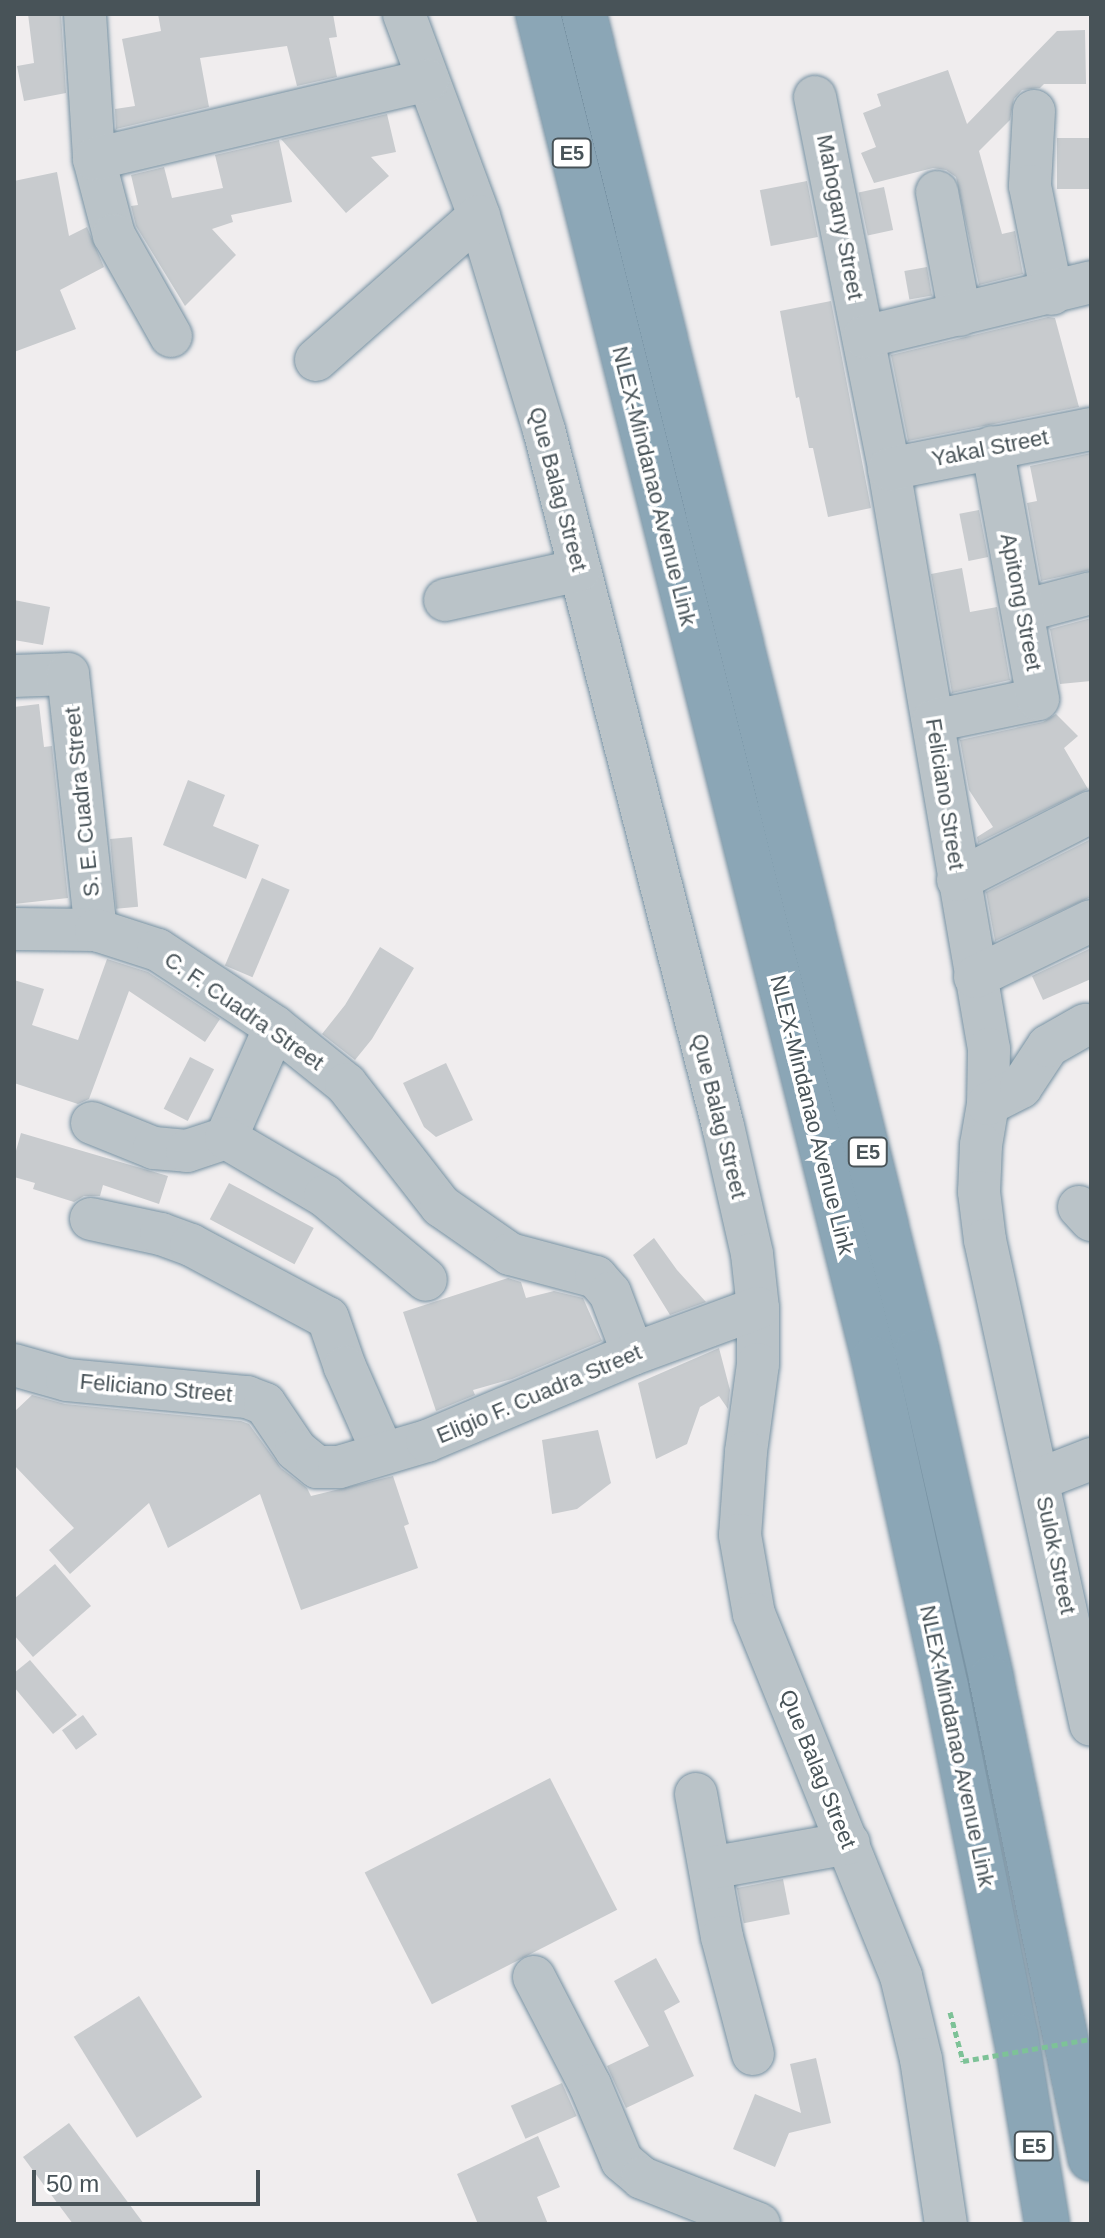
<!DOCTYPE html>
<html>
<head>
<meta charset="utf-8">
<style>
  body { margin:0 }
  #map { position:relative; width:1105px; height:2238px; overflow:hidden; background:#f0edee; font-family:Arial,sans-serif }
  div>[style] { position:absolute }
  .building>* { inset:0; background:#c8cbce; transform-origin:0 0 }
  .path>* { height:5px; margin-top:-2.5px; transform-origin:0; background:repeating-linear-gradient(90deg,#7dc297 0 6px,transparent 0 10px) }
  .roads { filter:drop-shadow(0 0 2px #7691a2) drop-shadow(0 0 2px #7691a2) }
  .minor>* { height:42px; margin:-21px; padding:0 21px; transform-origin:21px; border-radius:21px; background:#bac3c8 }
  .highway>* { height:44px; margin:-22px; padding:0 22px; transform-origin:22px; border-radius:22px; background:#8ba6b6 }
  .path-bridge>* { height:5px; margin-top:-2.5px; transform-origin:0; background:repeating-linear-gradient(90deg,#7dc297 0 6px,transparent 0 10px) }
  span { translate:-50% -50%; white-space:nowrap; text-align:center; line-height:1.15; -webkit-text-stroke:7px #fff; paint-order:stroke }
  .shield-label span { padding:2px 6px; background:#fff; border:2px solid; border-radius:6px; -webkit-text-stroke-width:0 }
  .shield-label { font-size:20px; color:#485358; font-weight:700 }
  .street-label { font-size:22px; color:#485358 }
  .frame { position:absolute; inset:0; border:16px solid #485358; pointer-events:none }
  .scale { position:absolute; left:32px; top:2170px; width:228px; height:36px; box-sizing:border-box; border:4px solid #485358; border-top:0; padding-left:10px; font-size:24px; line-height:28px; white-space:nowrap; color:#485358; -webkit-text-stroke:6px #fff; paint-order:stroke }
</style>
</head>
<body>
<div id="map">
  <div class="building">
    <div style="clip-path:polygon(28px 14px,61px 14px,66px 93px,24px 101px,17px 66px,34px 63px)"></div>
    <div style="clip-path:polygon(158px 14px,333px 14px,337px 37px,329px 38px,337px 77px,297px 86px,287px 46px,200px 58px,209px 107px,116px 129px,115px 109px,135px 106px,122px 39px,161px 31px)"></div>
    <div style="clip-path:polygon(1085px 30px,1086px 84px,1044px 84px,1040px 88px,1022px 90px,1014px 99px,1010px 120px,979px 151px,1002px 234px,1015px 231px,1023px 274px,979px 285px,956px 177px,946px 170px,933px 168px,874px 183px,861px 153px,876px 147px,863px 113px,881px 106px,877px 94px,948px 70px,967px 124px,1057px 31px)"></div>
    <div style="clip-path:polygon(387px 114px,396px 152px,371px 157px,389px 176px,346px 213px,281px 139px)"></div>
    <div style="left:1091px;top:138px;width:51px;height:34px;rotate:90deg"></div>
    <div style="clip-path:polygon(279px 140px,292px 202px,231px 215px,233px 222px,212px 229px,236px 255px,185px 306px,136px 226px,131px 206px,138px 205px,131px 175px,164px 167px,172px 198px,223px 188px,215px 155px)"></div>
    <div style="clip-path:polygon(57px 172px,69px 236px,87px 227px,104px 267px,60px 290px,76px 329px,14px 352px,14px 181px)"></div>
    <div style="left:807px;top:181px;width:57px;height:48px;rotate:79deg"></div>
    <div style="left:884px;top:187px;width:44px;height:26px;rotate:78deg"></div>
    <div style="left:927px;top:267px;width:29px;height:23px;rotate:80deg"></div>
    <div style="clip-path:polygon(831px 301px,871px 508px,828px 517px,813px 448px,809px 448px,799px 397px,796px 398px,780px 311px)"></div>
    <div style="clip-path:polygon(1048px 317px,1055px 318px,1079px 407px,908px 441px,891px 355px)"></div>
    <div style="clip-path:polygon(1091px 453px,1091px 570px,1041px 581px,1027px 503px,1037px 501px,1030px 466px)"></div>
    <div style="left:979px;top:510px;width:48px;height:20px;rotate:79deg"></div>
    <div style="clip-path:polygon(962px 568px,970px 612px,997px 607px,1010px 680px,952px 693px,931px 574px)"></div>
    <div style="clip-path:polygon(14px 600px,50px 607px,43px 645px,14px 640px)"></div>
    <div style="clip-path:polygon(1091px 618px,1091px 681px,1060px 684px,1050px 629px)"></div>
    <div style="clip-path:polygon(39px 704px,44px 747px,52px 746px,68px 898px,14px 904px,14px 707px)"></div>
    <div style="clip-path:polygon(1056px 714px,1078px 736px,1064px 748px,1088px 789px,978px 843px,977px 837px,993px 827px,969px 790px,960px 740px,1043px 722px)"></div>
    <div style="clip-path:polygon(188px 780px,225px 795px,213px 826px,259px 845px,246px 879px,163px 845px)"></div>
    <div style="left:132px;top:837px;width:70px;height:22px;rotate:85deg"></div>
    <div style="clip-path:polygon(1091px 839px,1091px 897px,995px 941px,986px 892px)"></div>
    <div style="left:262px;top:878px;width:30px;height:95px;rotate:23deg"></div>
    <div style="clip-path:polygon(380px 947px,414px 968px,372px 1039px,355px 1060px,322px 1034px,345px 1005px)"></div>
    <div style="clip-path:polygon(1091px 948px,1091px 979px,1043px 1000px,1032px 976px)"></div>
    <div style="clip-path:polygon(107px 959px,148px 972px,220px 1019px,205px 1042px,129px 991px,89px 1099px,78px 1104px,14px 1083px,14px 980px,44px 989px,32px 1025px,78px 1040px)"></div>
    <div style="left:190px;top:1057px;width:27px;height:58px;rotate:27deg"></div>
    <div style="clip-path:polygon(446px 1063px,473px 1120px,436px 1137px,424px 1127px,403px 1083px)"></div>
    <div style="clip-path:polygon(21px 1133px,168px 1176px,159px 1204px,103px 1185px,100px 1196px,84px 1196px,74px 1202px,33px 1189px,35px 1183px,14px 1177px,14px 1158px)"></div>
    <div style="left:229px;top:1183px;width:96px;height:41px;rotate:28deg"></div>
    <div style="clip-path:polygon(654px 1238px,677px 1270px,706px 1302px,670px 1315px,633px 1255px)"></div>
    <div style="clip-path:polygon(508px 1278px,521px 1282px,526px 1298px,554px 1291px,583px 1298px,602px 1341px,512px 1379px,473px 1390px,475px 1395px,436px 1411px,403px 1312px)"></div>
    <div style="clip-path:polygon(719px 1348px,730px 1390px,728px 1409px,719px 1396px,700px 1407px,687px 1444px,656px 1459px,638px 1383px)"></div>
    <div style="clip-path:polygon(32px 1395px,65px 1404px,241px 1421px,249px 1424px,281px 1468px,307px 1488px,311px 1496px,393px 1476px,409px 1524px,404px 1526px,418px 1568px,301px 1610px,260px 1494px,168px 1548px,149px 1503px,70px 1574px,49px 1550px,74px 1528px,14px 1465px,14px 1412px)"></div>
    <div style="clip-path:polygon(598px 1430px,611px 1483px,577px 1509px,552px 1514px,542px 1440px)"></div>
    <div style="clip-path:polygon(55px 1564px,91px 1606px,33px 1657px,14px 1635px,14px 1599px)"></div>
    <div style="clip-path:polygon(30px 1660px,77px 1715px,53px 1734px,14px 1687px,14px 1673px)"></div>
    <div style="left:83px;top:1715px;width:24px;height:26px;rotate:54deg"></div>
    <div style="left:550px;top:1778px;width:148px;height:208px;rotate:63deg"></div>
    <div style="left:783px;top:1879px;width:36px;height:47px;rotate:79deg"></div>
    <div style="clip-path:polygon(656px 1958px,680px 2002px,664px 2011px,694px 2076px,626px 2108px,607px 2066px,649px 2046px,614px 1981px)"></div>
    <div style="left:139px;top:1996px;width:119px;height:77px;rotate:58deg"></div>
    <div style="clip-path:polygon(816px 2058px,831px 2123px,789px 2133px,775px 2167px,733px 2149px,755px 2094px,801px 2113px,790px 2064px)"></div>
    <div style="left:562px;top:2083px;width:36px;height:56px;rotate:66deg"></div>
    <div style="clip-path:polygon(69px 2123px,144px 2224px,73px 2224px,23px 2157px)"></div>
    <div style="clip-path:polygon(538px 2136px,560px 2187px,537px 2197px,548px 2224px,478px 2224px,457px 2174px)"></div>
  </div>
  <div class="path">
    <div style="left:950px;top:2012px;width:51px;rotate:75.1deg"></div>
  </div>
  <div class="roads">
    <div class="minor">
      <div style="left:85px;top:14px;width:145px;rotate:86.4deg"></div>
      <div style="left:94px;top:159px;width:79px;rotate:75.3deg"></div>
      <div style="left:114px;top:235px;width:116px;rotate:60.6deg"></div>
      <div style="left:404px;top:14px;width:215px;rotate:69.6deg"></div>
      <div style="left:479px;top:216px;width:224px;rotate:73.1deg"></div>
      <div style="left:544px;top:430px;width:719px;rotate:75.58deg"></div>
      <div style="left:723px;top:1126px;width:131px;rotate:77.2deg"></div>
      <div style="left:752px;top:1254px;width:54px;rotate:83.7deg"></div>
      <div style="left:758px;top:1308px;width:56px;rotate:90deg"></div>
      <div style="left:758px;top:1364px;width:89px;rotate:97.8deg"></div>
      <div style="left:746px;top:1452px;width:83px;rotate:94.1deg"></div>
      <div style="left:740px;top:1535px;width:80px;rotate:80deg"></div>
      <div style="left:754px;top:1614px;width:391px;rotate:67.9deg"></div>
      <div style="left:901px;top:1976px;width:85px;rotate:76.5deg"></div>
      <div style="left:921px;top:2059px;width:167px;rotate:81.4deg"></div>
      <div style="left:815px;top:97px;width:379px;rotate:78.7deg"></div>
      <div style="left:889px;top:469px;width:589px;rotate:80.22deg"></div>
      <div style="left:989px;top:1049px;width:55px;rotate:91deg"></div>
      <div style="left:988px;top:1104px;width:42px;rotate:99.7deg"></div>
      <div style="left:981px;top:1145px;width:47px;rotate:92.4deg"></div>
      <div style="left:979px;top:1192px;width:48px;rotate:82.9deg"></div>
      <div style="left:985px;top:1240px;width:496px;rotate:77.7deg"></div>
      <div style="left:1034px;top:111px;width:75px;rotate:93.1deg"></div>
      <div style="left:1030px;top:186px;width:110px;rotate:78.5deg"></div>
      <div style="left:94px;top:159px;width:343px;rotate:-13.3deg"></div>
      <div style="left:937px;top:192px;width:125px;rotate:79.4deg"></div>
      <div style="left:864px;top:337px;width:234px;rotate:-13.6deg"></div>
      <div style="left:316px;top:360px;width:217px;rotate:-41.5deg"></div>
      <div style="left:889px;top:469px;width:206px;rotate:-11.2deg"></div>
      <div style="left:445px;top:600px;width:138px;rotate:-12.5deg"></div>
      <div style="left:1023px;top:611px;width:70px;rotate:-14.8deg"></div>
      <div style="left:14px;top:676px;width:54px;rotate:-2.1deg"></div>
      <div style="left:68px;top:674px;width:258px;rotate:83.8deg"></div>
      <div style="left:933px;top:721px;width:107px;rotate:-11.8deg"></div>
      <div style="left:1038px;top:699px;width:256px;rotate:-100.3deg"></div>
      <div style="left:958px;top:880px;width:149px;rotate:-27.1deg"></div>
      <div style="left:14px;top:929px;width:82px;rotate:0.7deg"></div>
      <div style="left:96px;top:930px;width:65px;rotate:17.9deg"></div>
      <div style="left:158px;top:950px;width:140px;rotate:33.3deg"></div>
      <div style="left:275px;top:1027px;width:91px;rotate:38.8deg"></div>
      <div style="left:346px;top:1084px;width:155px;rotate:52.1deg"></div>
      <div style="left:441px;top:1206px;width:84px;rotate:34.8deg"></div>
      <div style="left:510px;top:1254px;width:89px;rotate:15deg"></div>
      <div style="left:596px;top:1277px;width:21px;rotate:49deg"></div>
      <div style="left:610px;top:1293px;width:65px;rotate:69.3deg"></div>
      <div style="left:975px;top:977px;width:129px;rotate:-25.8deg"></div>
      <div style="left:988px;top:1104px;width:37px;rotate:-27deg"></div>
      <div style="left:1021px;top:1087px;width:49px;rotate:-56.6deg"></div>
      <div style="left:1048px;top:1046px;width:43px;rotate:-29.6deg"></div>
      <div style="left:92px;top:1123px;width:67px;rotate:22deg"></div>
      <div style="left:154px;top:1148px;width:33px;rotate:5deg"></div>
      <div style="left:187px;top:1151px;width:41px;rotate:-18.4deg"></div>
      <div style="left:226px;top:1138px;width:121px;rotate:-66.2deg"></div>
      <div style="left:226px;top:1138px;width:115px;rotate:30.4deg"></div>
      <div style="left:325px;top:1196px;width:131px;rotate:39.7deg"></div>
      <div style="left:1079px;top:1207px;width:18px;rotate:47deg"></div>
      <div style="left:91px;top:1219px;width:72px;rotate:12.1deg"></div>
      <div style="left:161px;top:1234px;width:32px;rotate:20deg"></div>
      <div style="left:191px;top:1245px;width:155px;rotate:28.1deg"></div>
      <div style="left:328px;top:1318px;width:52px;rotate:70.9deg"></div>
      <div style="left:345px;top:1367px;width:94px;rotate:66.2deg"></div>
      <div style="left:14px;top:1365px;width:55px;rotate:15.8deg"></div>
      <div style="left:67px;top:1380px;width:181px;rotate:5.4deg"></div>
      <div style="left:247px;top:1397px;width:19px;rotate:21deg"></div>
      <div style="left:265px;top:1404px;width:55px;rotate:56deg"></div>
      <div style="left:296px;top:1450px;width:27px;rotate:39deg"></div>
      <div style="left:317px;top:1467px;width:22px"></div>
      <div style="left:339px;top:1467px;width:92px;rotate:-16.5deg"></div>
      <div style="left:427px;top:1441px;width:224px;rotate:-22.9deg"></div>
      <div style="left:633px;top:1354px;width:133px;rotate:-20.2deg"></div>
      <div style="left:1040px;top:1479px;width:55px;rotate:-21.4deg"></div>
      <div style="left:696px;top:1794px;width:145px;rotate:79.7deg"></div>
      <div style="left:722px;top:1937px;width:121px;rotate:75.2deg"></div>
      <div style="left:710px;top:1868px;width:141px;rotate:-10.2deg"></div>
      <div style="left:534px;top:1977px;width:122px;rotate:62.6deg"></div>
      <div style="left:590px;top:2085px;width:82px;rotate:67.2deg"></div>
      <div style="left:622px;top:2161px;width:26px;rotate:40deg"></div>
      <div style="left:642px;top:2178px;width:126px;rotate:21.5deg"></div>
    </div>
    <div class="highway">
      <div style="left:538px;top:14px;width:1386px;rotate:75.97deg"></div>
      <div style="left:874px;top:1359px;width:336px;rotate:77.6deg"></div>
      <div style="left:946px;top:1687px;width:356px;rotate:78.7deg"></div>
      <div style="left:1016px;top:2036px;width:191px;rotate:80.6deg"></div>
      <div style="left:584px;top:14px;width:1378px;rotate:76.01deg"></div>
      <div style="left:917px;top:1351px;width:335px;rotate:77.2deg"></div>
      <div style="left:991px;top:1678px;width:491px;rotate:78.3deg"></div>
    </div>
  </div>
  <div class="path-bridge">
    <div style="left:963px;top:2061px;width:130px;rotate:-9.8deg"></div>
  </div>
  <div class="shield-label">
    <span style="left:572px;top:153px">E5</span>
    <span style="left:868px;top:1152px">E5</span>
    <span style="left:1034px;top:2146px">E5</span>
  </div>
  <div class="street-label">
    <span style="left:840px;top:217px;rotate:79deg">Mahogany Street</span>
    <span style="left:990px;top:448px;rotate:-11deg">Yakal Street</span>
    <span style="left:654px;top:486px;rotate:76deg">NLEX-Mindanao Avenue Link</span>
    <span style="left:558px;top:489px;rotate:75deg">Que Balag Street</span>
    <span style="left:1021px;top:602px;rotate:79deg">Apitong Street</span>
    <span style="left:945px;top:794px;rotate:81deg">Feliciano Street</span>
    <span style="left:82px;top:802px;rotate:-96deg">S. E. Cuadra Street</span>
    <span style="left:244px;top:1011px;rotate:35deg">C. F. Cuadra Street</span>
    <span style="left:812px;top:1115px;rotate:76deg">NLEX-Mindanao Avenue Link</span>
    <span style="left:719px;top:1116px;rotate:76deg">Que Balag Street</span>
    <span style="left:156px;top:1388px;rotate:5deg">Feliciano Street</span>
    <span style="left:539px;top:1394px;rotate:-23deg">Eligio F. Cuadra Street</span>
    <span style="left:1056px;top:1555px;rotate:78deg">Sulok Street</span>
    <span style="left:957px;top:1746px;rotate:78deg">NLEX-Mindanao Avenue Link</span>
    <span style="left:818px;top:1769px;rotate:68deg">Que Balag Street</span>
  </div>
  <div class="frame"></div>
  <div class="scale">50 m</div>
</div>
</body>
</html>
